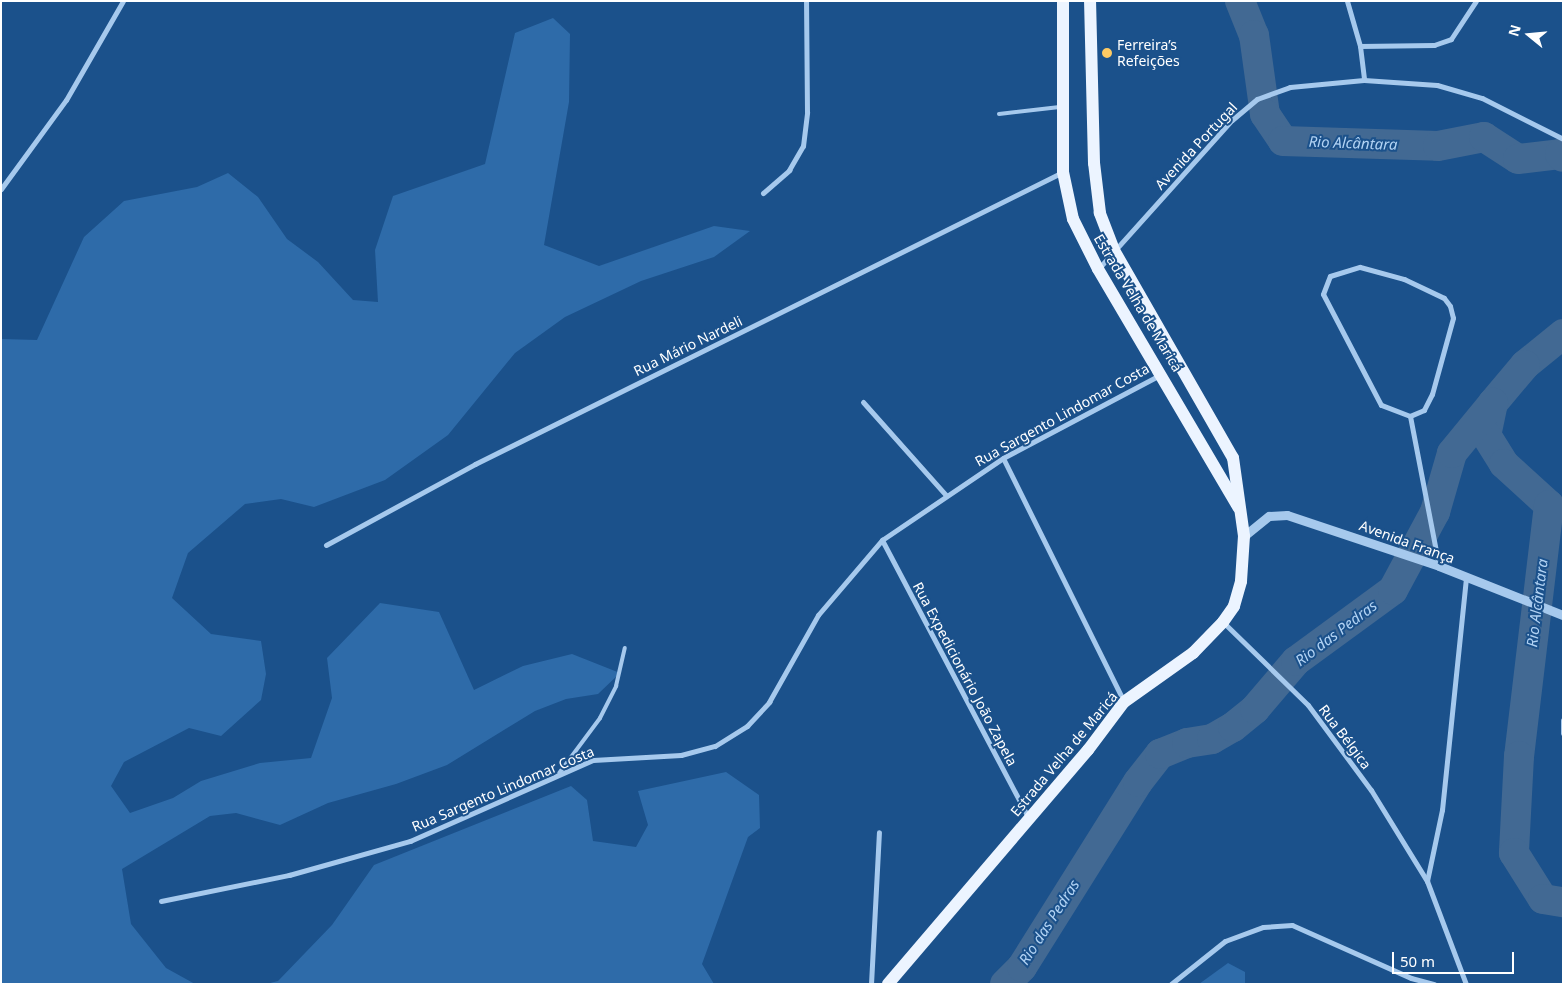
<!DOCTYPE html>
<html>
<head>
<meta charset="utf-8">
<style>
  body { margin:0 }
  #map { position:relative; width:1564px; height:985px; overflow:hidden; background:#1b518b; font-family:"Noto Sans",sans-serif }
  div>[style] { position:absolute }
  .green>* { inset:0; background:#2e6ba9 }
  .river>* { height:30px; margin:-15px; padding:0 15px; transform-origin:15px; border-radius:15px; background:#426993 }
  .service>* { height:4px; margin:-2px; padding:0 2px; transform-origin:2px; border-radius:2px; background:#a6c9ed }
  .minor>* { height:5px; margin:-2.5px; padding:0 2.5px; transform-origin:2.5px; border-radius:2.5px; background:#a6c9ed }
  .tertiary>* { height:9px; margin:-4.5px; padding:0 4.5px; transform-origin:4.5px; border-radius:4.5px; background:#a6c9ed }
  .primary>* { height:12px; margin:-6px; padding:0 6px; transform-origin:6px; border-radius:6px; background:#ecf4ff }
  .dots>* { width:14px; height:14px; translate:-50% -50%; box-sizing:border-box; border:2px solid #1b518b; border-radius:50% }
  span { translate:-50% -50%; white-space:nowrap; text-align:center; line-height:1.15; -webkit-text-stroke:4px #1b518b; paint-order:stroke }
  .poi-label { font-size:14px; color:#fff }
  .left { translate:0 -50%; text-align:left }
  .street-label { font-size:14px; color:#fff }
  .water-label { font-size:15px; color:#b2d3f4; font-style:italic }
  .frame { position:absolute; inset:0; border:2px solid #fff; pointer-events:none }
  .north { position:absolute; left:1504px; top:10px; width:50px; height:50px; -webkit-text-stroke:4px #1b518b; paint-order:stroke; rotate:287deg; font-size:14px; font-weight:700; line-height:20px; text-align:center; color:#fff }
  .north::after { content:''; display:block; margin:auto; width:18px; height:22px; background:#fff; clip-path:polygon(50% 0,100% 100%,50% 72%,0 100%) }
  .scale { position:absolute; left:1392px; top:952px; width:122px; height:22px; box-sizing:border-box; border:2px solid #fff; border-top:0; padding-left:6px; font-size:15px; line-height:18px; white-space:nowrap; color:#fff; -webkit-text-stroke:4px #1b518b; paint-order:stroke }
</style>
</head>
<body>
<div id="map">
  <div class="green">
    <div style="clip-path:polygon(553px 18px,570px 34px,569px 102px,544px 245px,599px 266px,714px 226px,750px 231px,714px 257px,641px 281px,565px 317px,515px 353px,448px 435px,385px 480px,314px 507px,281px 499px,245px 504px,188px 553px,172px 598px,211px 634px,261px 641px,266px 674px,261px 700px,221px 736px,189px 728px,124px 762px,111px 786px,130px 813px,173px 798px,201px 781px,260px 763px,311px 758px,332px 698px,327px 658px,380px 603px,439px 612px,474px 690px,523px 666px,572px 654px,620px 673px,598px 694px,566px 699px,535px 711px,447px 765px,396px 784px,328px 803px,280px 825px,236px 813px,210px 816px,122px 869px,131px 924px,166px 968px,195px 984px,1px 984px,1px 339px,37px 340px,84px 237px,124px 201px,197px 187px,228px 173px,258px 197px,287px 239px,318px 262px,353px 300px,378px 302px,375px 250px,393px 196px,485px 164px,515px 33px)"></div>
    <div style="clip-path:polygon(726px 772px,759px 795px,760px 828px,748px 837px,702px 964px,714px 984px,266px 984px,278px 981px,332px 925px,374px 865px,571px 786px,587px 800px,593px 841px,636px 847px,648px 825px,638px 791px)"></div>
    <div style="clip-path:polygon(1228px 963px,1245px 972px,1245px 984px,1199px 984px)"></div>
  </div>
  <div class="river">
    <div style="left:1240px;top:1px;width:37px;rotate:68deg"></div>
    <div style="left:1254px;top:35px;width:80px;rotate:82.1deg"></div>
    <div style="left:1265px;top:114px;width:32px;rotate:56deg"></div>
    <div style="left:1283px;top:141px;width:155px;rotate:1.8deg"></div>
    <div style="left:1438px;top:146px;width:47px;rotate:-11.1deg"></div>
    <div style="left:1484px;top:137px;width:40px;rotate:32.9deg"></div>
    <div style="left:1518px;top:159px;width:42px;rotate:-6.8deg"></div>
    <div style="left:1560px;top:154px;width:4px;rotate:45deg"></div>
    <div style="left:1563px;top:334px;width:49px;rotate:140.8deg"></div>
    <div style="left:1525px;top:365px;width:50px;rotate:130.1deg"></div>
    <div style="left:1493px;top:403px;width:33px;rotate:102deg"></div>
    <div style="left:1486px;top:435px;width:34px;rotate:58deg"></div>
    <div style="left:1504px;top:464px;width:61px;rotate:42.3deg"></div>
    <div style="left:1549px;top:505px;width:253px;rotate:96.8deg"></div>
    <div style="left:1519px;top:756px;width:97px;rotate:93deg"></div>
    <div style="left:1514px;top:853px;width:54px;rotate:57.8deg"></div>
    <div style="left:1543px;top:899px;width:20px;rotate:9deg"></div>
    <div style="left:1005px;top:984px;width:24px;rotate:-45deg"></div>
    <div style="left:1022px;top:967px;width:218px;rotate:-57.9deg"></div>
    <div style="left:1138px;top:782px;width:36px;rotate:-52deg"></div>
    <div style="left:1160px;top:754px;width:29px;rotate:-22deg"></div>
    <div style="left:1187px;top:743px;width:25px;rotate:-9deg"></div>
    <div style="left:1212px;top:739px;width:24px;rotate:-30deg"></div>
    <div style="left:1233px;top:727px;width:28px;rotate:-39deg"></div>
    <div style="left:1255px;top:709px;width:63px;rotate:-49.5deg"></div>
    <div style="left:1296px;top:661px;width:120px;rotate:-36.2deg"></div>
    <div style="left:1393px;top:590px;width:89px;rotate:-61.7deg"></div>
    <div style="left:1435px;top:512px;width:61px;rotate:-73.9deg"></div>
    <div style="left:1452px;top:453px;width:65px;rotate:-50.6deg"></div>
  </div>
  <div class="service">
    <div style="left:999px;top:114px;width:61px;rotate:-6.5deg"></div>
    <div style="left:557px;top:776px;width:72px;rotate:-53.4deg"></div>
    <div style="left:600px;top:718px;width:36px;rotate:-63deg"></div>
    <div style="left:616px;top:686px;width:39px;rotate:-77deg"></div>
  </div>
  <div class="minor">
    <div style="left:1347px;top:1px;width:47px;rotate:73.9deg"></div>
    <div style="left:1360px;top:46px;width:34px;rotate:83deg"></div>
    <div style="left:1360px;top:46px;width:74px;rotate:-0.8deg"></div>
    <div style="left:1434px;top:45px;width:18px;rotate:-19deg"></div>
    <div style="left:1451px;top:39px;width:45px;rotate:-56.7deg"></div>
    <div style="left:1px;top:189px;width:110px;rotate:-53.9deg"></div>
    <div style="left:66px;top:100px;width:114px;rotate:-60.1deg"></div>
    <div style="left:763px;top:193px;width:35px;rotate:-41deg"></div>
    <div style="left:789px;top:170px;width:28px;rotate:-60deg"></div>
    <div style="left:803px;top:146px;width:34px;rotate:-83deg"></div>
    <div style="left:807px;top:112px;width:111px;rotate:-90.5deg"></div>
    <div style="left:1360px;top:267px;width:46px;rotate:15.3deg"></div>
    <div style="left:1404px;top:279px;width:44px;rotate:25.4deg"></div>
    <div style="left:1444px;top:298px;width:10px;rotate:53deg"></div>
    <div style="left:1450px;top:306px;width:12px;rotate:76deg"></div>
    <div style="left:1453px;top:318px;width:79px;rotate:105.4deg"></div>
    <div style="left:1432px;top:394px;width:18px;rotate:117deg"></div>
    <div style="left:1424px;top:410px;width:15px;rotate:157deg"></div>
    <div style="left:1410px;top:416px;width:31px;rotate:-159deg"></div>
    <div style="left:1381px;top:405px;width:125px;rotate:-117.6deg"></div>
    <div style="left:1323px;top:294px;width:19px;rotate:-69deg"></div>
    <div style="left:1330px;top:276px;width:31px;rotate:-17deg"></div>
    <div style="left:1099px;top:268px;width:199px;rotate:-48.1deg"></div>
    <div style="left:1232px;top:120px;width:33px;rotate:-40deg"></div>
    <div style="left:1257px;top:99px;width:35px;rotate:-20deg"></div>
    <div style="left:1290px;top:87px;width:74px;rotate:-5.4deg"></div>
    <div style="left:1364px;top:80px;width:73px;rotate:3.9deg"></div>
    <div style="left:1437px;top:85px;width:47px;rotate:16.1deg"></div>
    <div style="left:1482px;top:98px;width:91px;rotate:26.8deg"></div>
    <div style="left:863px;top:402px;width:125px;rotate:48.3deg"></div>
    <div style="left:1410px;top:416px;width:153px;rotate:79.1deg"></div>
    <div style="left:1003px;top:458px;width:272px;rotate:63.6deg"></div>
    <div style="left:882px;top:540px;width:315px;rotate:62.2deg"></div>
    <div style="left:326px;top:545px;width:170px;rotate:-28.5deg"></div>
    <div style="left:475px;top:464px;width:654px;rotate:-26.41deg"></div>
    <div style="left:1224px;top:623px;width:117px;rotate:44.3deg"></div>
    <div style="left:1308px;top:705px;width:106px;rotate:53.5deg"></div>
    <div style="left:1371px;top:790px;width:107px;rotate:58.4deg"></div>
    <div style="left:1427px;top:881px;width:110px;rotate:69.3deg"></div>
    <div style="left:1563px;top:720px;width:13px;rotate:90deg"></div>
    <div style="left:1427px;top:881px;width:73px;rotate:-78.1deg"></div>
    <div style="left:1442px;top:810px;width:232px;rotate:-84.1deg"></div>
    <div style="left:161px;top:901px;width:131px;rotate:-11.5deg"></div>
    <div style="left:289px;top:875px;width:126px;rotate:-15.7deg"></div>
    <div style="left:410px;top:841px;width:200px;rotate:-23.9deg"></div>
    <div style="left:593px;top:760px;width:88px;rotate:-3.3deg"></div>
    <div style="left:681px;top:755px;width:35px;rotate:-15deg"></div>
    <div style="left:715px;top:746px;width:38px;rotate:-32deg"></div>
    <div style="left:747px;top:726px;width:33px;rotate:-47deg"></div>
    <div style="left:769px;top:702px;width:100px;rotate:-60.6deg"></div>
    <div style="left:818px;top:615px;width:99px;rotate:-49.5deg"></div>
    <div style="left:882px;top:540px;width:146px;rotate:-34.1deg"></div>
    <div style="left:1003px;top:458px;width:178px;rotate:-27.9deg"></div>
    <div style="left:871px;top:984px;width:152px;rotate:-87deg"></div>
    <div style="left:1171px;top:984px;width:69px;rotate:-38.5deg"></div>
    <div style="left:1225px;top:941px;width:40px;rotate:-20.2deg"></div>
    <div style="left:1263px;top:927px;width:29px;rotate:-4deg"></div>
    <div style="left:1292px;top:925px;width:130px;rotate:24deg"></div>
    <div style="left:1411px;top:978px;width:24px;rotate:15deg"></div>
  </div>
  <div class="tertiary">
    <div style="left:1244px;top:536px;width:32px;rotate:-39deg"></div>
    <div style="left:1269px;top:516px;width:18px;rotate:-3deg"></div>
    <div style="left:1287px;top:515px;width:160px;rotate:18.5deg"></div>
    <div style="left:1439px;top:566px;width:133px;rotate:21.6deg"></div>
  </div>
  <div class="primary">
    <div style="left:1063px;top:1px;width:171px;rotate:90deg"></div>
    <div style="left:1063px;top:172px;width:48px;rotate:78deg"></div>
    <div style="left:1073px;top:219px;width:56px;rotate:63.4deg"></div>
    <div style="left:1098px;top:269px;width:277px;rotate:59.5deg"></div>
    <div style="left:888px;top:984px;width:308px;rotate:-49.5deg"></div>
    <div style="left:1088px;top:750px;width:60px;rotate:-53.1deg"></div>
    <div style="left:1124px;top:702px;width:85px;rotate:-35.4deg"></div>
    <div style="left:1193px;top:653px;width:43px;rotate:-45.9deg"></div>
    <div style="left:1223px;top:622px;width:19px;rotate:-55deg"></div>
    <div style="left:1234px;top:606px;width:26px;rotate:-74deg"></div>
    <div style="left:1241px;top:581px;width:45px;rotate:-86.2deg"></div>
    <div style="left:1244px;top:536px;width:79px;rotate:-98deg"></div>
    <div style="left:1233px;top:458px;width:240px;rotate:-119.8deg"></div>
    <div style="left:1114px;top:250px;width:40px;rotate:-111deg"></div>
    <div style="left:1100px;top:213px;width:50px;rotate:-96.8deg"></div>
    <div style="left:1094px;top:163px;width:162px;rotate:-91.4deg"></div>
  </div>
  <div class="dots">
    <div style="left:1107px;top:53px;background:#feca63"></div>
  </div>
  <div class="poi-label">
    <span class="left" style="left:1117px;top:53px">Ferreira’s<br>Refeições</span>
  </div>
  <div class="street-label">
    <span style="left:1196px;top:146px;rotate:-47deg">Avenida Portugal</span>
    <span style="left:1138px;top:303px;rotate:59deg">Estrada Velha de Maricá</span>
    <span style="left:688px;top:346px;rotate:-26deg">Rua Mário Nardeli</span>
    <span style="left:1062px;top:415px;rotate:-29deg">Rua Sargento Lindomar Costa</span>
    <span style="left:1407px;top:542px;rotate:20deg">Avenida França</span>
    <span style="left:965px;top:674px;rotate:62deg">Rua Expedicionário João Zapela</span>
    <span style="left:1345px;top:737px;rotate:53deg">Rua Bélgica</span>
    <span style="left:1064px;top:754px;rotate:-50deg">Estrada Velha de Maricá</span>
    <span style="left:503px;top:789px;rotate:-23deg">Rua Sargento Lindomar Costa</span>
  </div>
  <div class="water-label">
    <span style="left:1353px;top:143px;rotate:2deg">Rio Alcântara</span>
    <span style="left:1537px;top:603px;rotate:-83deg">Rio Alcântara</span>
    <span style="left:1336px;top:633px;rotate:-37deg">Rio das Pedras</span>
    <span style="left:1049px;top:922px;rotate:-57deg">Rio das Pedras</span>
  </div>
  <div class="frame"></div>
  <div class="north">N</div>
  <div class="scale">50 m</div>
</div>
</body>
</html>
